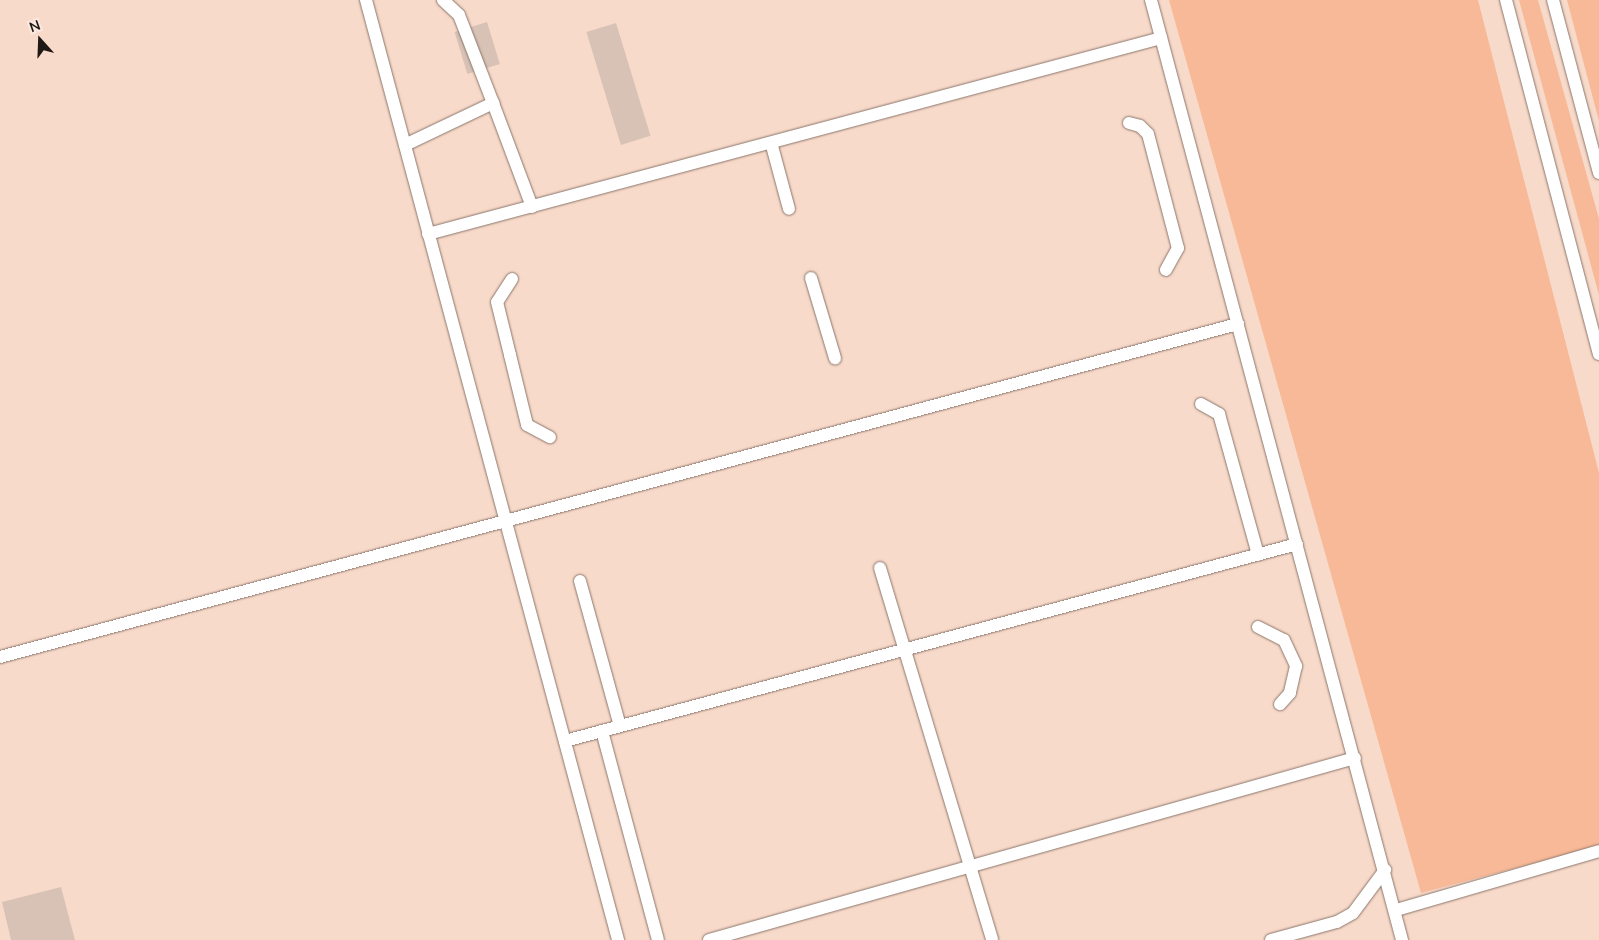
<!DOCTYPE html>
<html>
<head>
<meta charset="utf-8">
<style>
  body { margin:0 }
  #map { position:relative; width:1599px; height:940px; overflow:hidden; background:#fce9e0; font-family:Mulish,sans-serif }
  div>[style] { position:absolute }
  .built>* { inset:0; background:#f8daca; transform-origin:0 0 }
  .green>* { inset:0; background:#f7b997 }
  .building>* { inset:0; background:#d8c2b6; transform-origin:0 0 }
  .roads { filter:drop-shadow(0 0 1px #8a766b) drop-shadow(0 0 1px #8a766b) }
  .service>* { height:12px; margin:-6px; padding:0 6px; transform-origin:6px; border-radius:6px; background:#fff }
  span { translate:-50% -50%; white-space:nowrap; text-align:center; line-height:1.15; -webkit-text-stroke:4px #fce9e0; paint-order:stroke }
  .north { position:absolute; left:15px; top:15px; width:50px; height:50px; -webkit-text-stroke:4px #fce9e0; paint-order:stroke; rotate:340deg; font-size:14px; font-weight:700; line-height:20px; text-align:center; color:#201814 }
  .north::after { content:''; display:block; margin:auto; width:18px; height:22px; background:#201814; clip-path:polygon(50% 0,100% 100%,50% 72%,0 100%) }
</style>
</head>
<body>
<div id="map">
  <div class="built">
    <div style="left:0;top:0;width:1599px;height:940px"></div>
  </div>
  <div class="green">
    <div style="clip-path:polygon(1169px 0,1478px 0,1599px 473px,1599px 846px,1421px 893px)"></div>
    <div style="clip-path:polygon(1519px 0,1538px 0,1599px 219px,1599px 295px)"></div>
    <div style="clip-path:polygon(1567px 0,1599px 0,1599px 121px)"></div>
  </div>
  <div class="building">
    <div style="left:487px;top:22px;width:44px;height:34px;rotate:73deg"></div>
    <div style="left:616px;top:23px;width:118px;height:31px;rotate:73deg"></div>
    <div style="clip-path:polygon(61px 887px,75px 940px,11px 940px,2px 902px)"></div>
  </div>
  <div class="roads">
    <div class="service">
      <div style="left:366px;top:0;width:973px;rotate:74.99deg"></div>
      <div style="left:1151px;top:0;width:973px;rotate:75.05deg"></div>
      <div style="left:1506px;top:0;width:366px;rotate:75.3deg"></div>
      <div style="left:1553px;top:0;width:179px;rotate:75.1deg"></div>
      <div style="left:493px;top:103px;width:111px;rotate:69.4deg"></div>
      <div style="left:1129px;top:123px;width:11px;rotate:15deg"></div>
      <div style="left:1140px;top:126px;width:11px;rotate:45deg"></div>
      <div style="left:1148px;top:134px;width:118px;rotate:75.3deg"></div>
      <div style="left:1178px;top:248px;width:25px;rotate:119deg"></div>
      <div style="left:405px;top:145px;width:98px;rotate:-25.5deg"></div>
      <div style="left:493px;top:103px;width:94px;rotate:-111.1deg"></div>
      <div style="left:459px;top:15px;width:22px;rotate:-137deg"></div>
      <div style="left:772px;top:146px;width:65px;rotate:74.9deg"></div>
      <div style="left:428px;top:234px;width:759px;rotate:-14.97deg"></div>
      <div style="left:811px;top:278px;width:84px;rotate:73.3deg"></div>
      <div style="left:512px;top:279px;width:27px;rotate:123deg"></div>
      <div style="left:497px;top:302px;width:55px;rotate:76.2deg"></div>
      <div style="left:510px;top:355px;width:72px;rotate:76.3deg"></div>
      <div style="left:527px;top:425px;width:26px;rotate:28deg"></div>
      <div style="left:1201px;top:404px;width:21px;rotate:29deg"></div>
      <div style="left:1219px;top:414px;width:146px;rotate:74.5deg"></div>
      <div style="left:880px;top:568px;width:388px;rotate:73.2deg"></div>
      <div style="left:580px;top:581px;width:150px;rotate:74.6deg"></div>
      <div style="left:1258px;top:627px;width:29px;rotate:27deg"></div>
      <div style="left:1284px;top:640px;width:29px;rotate:65deg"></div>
      <div style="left:1296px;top:666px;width:28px;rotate:103deg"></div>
      <div style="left:1290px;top:693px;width:15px;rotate:132deg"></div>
      <div style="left:0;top:657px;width:1282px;rotate:-15.06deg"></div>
      <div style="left:602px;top:731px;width:216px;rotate:75deg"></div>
      <div style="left:565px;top:741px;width:758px;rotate:-15.06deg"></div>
      <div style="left:1396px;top:910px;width:211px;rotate:-16.2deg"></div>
      <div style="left:709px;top:940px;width:671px;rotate:-15.73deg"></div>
      <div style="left:1271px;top:940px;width:68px;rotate:-15.3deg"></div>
      <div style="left:1337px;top:922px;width:18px;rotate:-29deg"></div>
      <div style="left:1353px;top:913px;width:54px;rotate:-53.3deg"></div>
    </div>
  </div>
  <div class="north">N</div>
</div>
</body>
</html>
